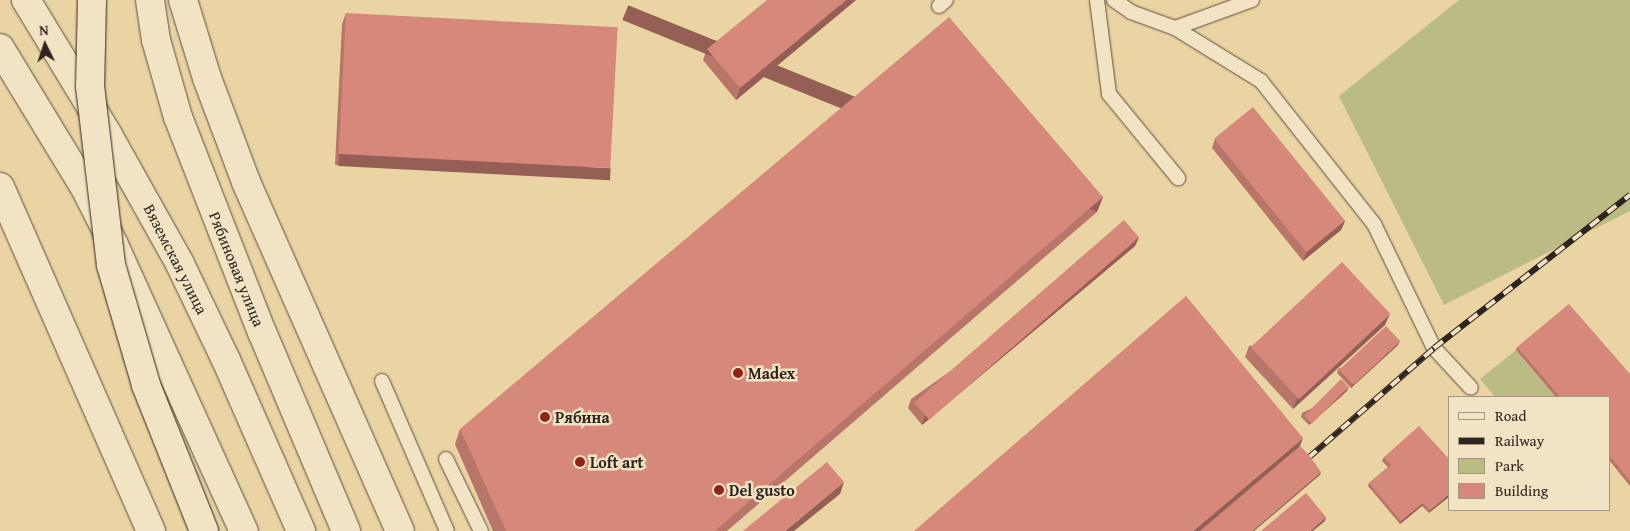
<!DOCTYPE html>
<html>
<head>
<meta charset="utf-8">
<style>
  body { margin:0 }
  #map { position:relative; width:1630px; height:531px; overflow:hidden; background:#ebd4a4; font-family:"Gentium Book Plus",serif }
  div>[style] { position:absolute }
  .green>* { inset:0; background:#bbbc84 }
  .roads { filter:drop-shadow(0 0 1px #5d4f3f) drop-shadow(0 0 1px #5d4f3f) }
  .service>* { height:14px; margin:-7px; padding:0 7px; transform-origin:7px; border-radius:7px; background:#f2e3c4 }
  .secondary>* { height:28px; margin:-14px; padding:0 14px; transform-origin:14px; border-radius:14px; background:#f2e3c4 }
  .rail>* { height:5.5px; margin-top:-2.75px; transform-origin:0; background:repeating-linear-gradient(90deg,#f2e3c4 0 11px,#2e231d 0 22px); box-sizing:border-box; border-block:1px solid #2e231d }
  .bridges { filter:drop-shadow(0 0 1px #2e231d) drop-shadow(0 0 1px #2e231d) }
  .secondary-bridge>* { height:28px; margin:-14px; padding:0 14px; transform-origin:14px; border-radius:14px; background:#f2e3c4 }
  .wall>* { inset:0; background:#b87569 }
  .shaded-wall>* { inset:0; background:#965f55; transform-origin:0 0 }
  .building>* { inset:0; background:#d6887a; transform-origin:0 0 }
  .dots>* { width:14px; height:14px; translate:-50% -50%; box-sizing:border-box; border:2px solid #f2e3c4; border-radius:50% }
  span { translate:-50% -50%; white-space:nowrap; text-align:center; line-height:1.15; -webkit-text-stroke:5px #f2e3c4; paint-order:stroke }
  .street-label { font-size:16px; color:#2e231d }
  .poi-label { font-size:16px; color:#2e231d; font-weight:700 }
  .left { translate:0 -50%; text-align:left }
  .legend { position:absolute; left:1448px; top:396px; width:162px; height:115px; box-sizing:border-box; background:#f2e3c4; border:1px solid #a49681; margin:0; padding:6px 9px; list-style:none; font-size:15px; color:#2e231d }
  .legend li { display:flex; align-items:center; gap:10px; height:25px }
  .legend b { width:25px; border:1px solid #a49681 }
  .north { position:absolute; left:20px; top:20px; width:50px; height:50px; -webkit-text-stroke:4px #f2e3c4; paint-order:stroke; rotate:356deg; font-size:14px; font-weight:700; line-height:20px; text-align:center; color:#2e231d }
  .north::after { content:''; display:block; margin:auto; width:18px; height:22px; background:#2e231d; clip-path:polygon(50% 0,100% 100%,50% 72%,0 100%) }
</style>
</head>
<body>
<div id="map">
  <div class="green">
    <div style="clip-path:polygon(1459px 0,1630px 0,1630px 211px,1444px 305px,1339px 96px)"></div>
    <div style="clip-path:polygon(1516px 350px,1556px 397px,1495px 397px,1480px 379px)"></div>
  </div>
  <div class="roads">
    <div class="service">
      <div style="left:1097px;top:0;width:95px;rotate:82.7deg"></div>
      <div style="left:1109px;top:94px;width:109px;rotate:50.6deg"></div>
      <div style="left:1114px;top:0;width:21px;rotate:35deg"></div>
      <div style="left:1131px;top:12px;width:47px;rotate:20deg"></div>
      <div style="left:1175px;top:28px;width:82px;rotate:-20deg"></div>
      <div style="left:939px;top:6px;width:9px;rotate:-41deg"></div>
      <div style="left:1175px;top:28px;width:101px;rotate:31.6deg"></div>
      <div style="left:1261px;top:81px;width:182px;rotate:51.7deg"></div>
      <div style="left:1374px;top:224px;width:138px;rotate:64.2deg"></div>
      <div style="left:1434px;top:348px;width:54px;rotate:47.2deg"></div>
      <div style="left:382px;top:381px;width:163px;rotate:66.6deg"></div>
      <div style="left:446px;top:459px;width:80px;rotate:64.1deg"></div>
    </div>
    <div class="secondary">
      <div style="left:26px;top:0;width:158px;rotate:58.7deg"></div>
      <div style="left:108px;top:135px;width:148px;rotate:60.8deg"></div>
      <div style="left:180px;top:264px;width:106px;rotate:64.4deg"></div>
      <div style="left:226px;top:360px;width:187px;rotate:66.3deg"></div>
      <div style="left:150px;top:0;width:40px;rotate:81.5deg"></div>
      <div style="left:156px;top:40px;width:80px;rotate:74.1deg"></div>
      <div style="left:178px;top:117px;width:231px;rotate:68.7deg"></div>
      <div style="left:262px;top:332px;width:216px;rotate:67.1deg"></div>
      <div style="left:183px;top:0;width:82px;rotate:72.9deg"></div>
      <div style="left:207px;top:78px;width:111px;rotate:69.4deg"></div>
      <div style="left:246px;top:182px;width:381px;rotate:66.2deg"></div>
      <div style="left:0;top:48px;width:162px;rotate:58.7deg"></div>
      <div style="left:84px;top:186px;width:66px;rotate:63deg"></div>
      <div style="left:114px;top:245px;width:314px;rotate:65.6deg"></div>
      <div style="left:0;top:187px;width:376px;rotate:66.3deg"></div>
    </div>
  </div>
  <div class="rail">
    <div style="left:1308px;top:458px;width:167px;rotate:-41.1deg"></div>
    <div style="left:1434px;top:348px;width:249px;rotate:-38deg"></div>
  </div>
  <div class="bridges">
    <div class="secondary-bridge">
      <div style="left:92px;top:0;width:86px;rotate:91.3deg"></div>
      <div style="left:90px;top:86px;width:180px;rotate:83.3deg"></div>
      <div style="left:111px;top:265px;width:125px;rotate:73.7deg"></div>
      <div style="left:146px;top:385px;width:157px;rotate:68.3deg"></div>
    </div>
  </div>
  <div class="wall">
    <div style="clip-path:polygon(856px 0,736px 100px,703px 60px,707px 49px)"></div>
    <div style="clip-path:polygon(346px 13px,607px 179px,335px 165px,342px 24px)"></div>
    <div style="clip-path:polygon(1215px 139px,1345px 221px,1341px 230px,1303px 261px,1212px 148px)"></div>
    <div style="clip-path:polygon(1103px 197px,1097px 212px,727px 531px,493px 531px,455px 444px,460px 429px)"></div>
    <div style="clip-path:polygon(1139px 237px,1135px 246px,922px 425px,908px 408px,911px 399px)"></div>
    <div style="clip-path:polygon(1385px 325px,1293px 409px,1245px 357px,1249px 346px)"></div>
    <div style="clip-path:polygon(1398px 345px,1351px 388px,1337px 373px,1338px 369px)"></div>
    <div style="clip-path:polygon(1517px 347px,1630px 374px,1630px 486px,1609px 460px,1609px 397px,1556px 397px,1516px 350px)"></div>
    <div style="clip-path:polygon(1347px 391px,1309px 425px,1301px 417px,1302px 413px)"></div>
    <div style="clip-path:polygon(1384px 457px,1449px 459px,1429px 513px,1422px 506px,1400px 524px,1368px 486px,1369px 483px,1388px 467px,1382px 461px)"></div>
  </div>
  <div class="shaded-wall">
    <div style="clip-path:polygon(846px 0,856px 0,736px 100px,740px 88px)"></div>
    <div style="left:339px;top:154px;width:272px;height:12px;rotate:3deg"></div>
    <div style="left:1103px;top:197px;width:16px;height:512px;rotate:112deg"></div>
    <div style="clip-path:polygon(1345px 221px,1341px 230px,1303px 261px,1307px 252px)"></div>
    <div style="clip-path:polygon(1139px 237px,1135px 246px,922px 425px,925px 416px)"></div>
    <div style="clip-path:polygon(1390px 314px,1385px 325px,1293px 409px,1297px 398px)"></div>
    <div style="clip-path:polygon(1400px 341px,1398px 345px,1351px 388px,1352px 384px)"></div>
    <div style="clip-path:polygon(1349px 387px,1347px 391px,1309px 425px,1310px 422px)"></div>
    <div style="clip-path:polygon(1303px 438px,1299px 449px,1203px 531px,1193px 531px)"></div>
    <div style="clip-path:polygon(1321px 472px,1320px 475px,1254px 531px,1252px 531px)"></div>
    <div style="clip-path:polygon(844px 482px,840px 494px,794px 531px,785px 531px)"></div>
    <div style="clip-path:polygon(1449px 494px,1449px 497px,1429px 513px,1430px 510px)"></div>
    <div style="clip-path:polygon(1423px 503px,1422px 506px,1400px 524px,1401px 521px)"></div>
    <div style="clip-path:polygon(1326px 517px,1325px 521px,1313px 531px,1310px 531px)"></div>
  </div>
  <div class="building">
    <div style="clip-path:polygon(767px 0,846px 0,740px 88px,707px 49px)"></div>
    <div style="left:346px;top:13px;width:272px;height:141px;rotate:3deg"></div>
    <div style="clip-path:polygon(949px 17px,1103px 197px,715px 531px,506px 531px,460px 429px)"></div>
    <div style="left:1253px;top:107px;width:146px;height:50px;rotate:51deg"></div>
    <div style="left:1124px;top:220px;width:23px;height:278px;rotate:49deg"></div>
    <div style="left:1342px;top:262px;width:71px;height:125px;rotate:47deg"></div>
    <div style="clip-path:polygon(1186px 296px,1303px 438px,1193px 531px,914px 531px)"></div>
    <div style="clip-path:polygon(1569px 304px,1630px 374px,1630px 481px,1609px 455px,1609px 397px,1560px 397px,1517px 347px)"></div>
    <div style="left:1386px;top:326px;width:21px;height:64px;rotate:47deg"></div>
    <div style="left:1341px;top:379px;width:11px;height:52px;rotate:45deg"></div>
    <div style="clip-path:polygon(1419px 426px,1449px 459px,1449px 494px,1430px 510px,1423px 503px,1401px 521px,1369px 483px,1391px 465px,1384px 457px)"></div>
    <div style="clip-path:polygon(1300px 446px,1309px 455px,1321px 472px,1252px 531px,1200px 531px)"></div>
    <div style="clip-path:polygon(827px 462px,844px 482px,785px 531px,743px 531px)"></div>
    <div style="clip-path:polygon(1306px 493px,1326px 517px,1310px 531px,1261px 531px)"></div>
  </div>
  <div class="dots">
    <div style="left:738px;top:373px;background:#8f2418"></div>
    <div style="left:545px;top:417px;background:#8f2418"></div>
    <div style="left:580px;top:462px;background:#8f2418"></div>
    <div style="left:719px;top:490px;background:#8f2418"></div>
  </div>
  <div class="street-label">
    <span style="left:176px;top:259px;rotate:63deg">Вяземская улица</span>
    <span style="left:237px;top:269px;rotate:68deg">Рябиновая улица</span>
  </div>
  <div class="poi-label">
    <span class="left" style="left:748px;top:373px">Madex</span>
    <span class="left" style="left:555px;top:417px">Рябина</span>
    <span class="left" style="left:590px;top:462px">Loft art</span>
    <span class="left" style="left:729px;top:490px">Del gusto</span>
  </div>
  <ul class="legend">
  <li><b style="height:6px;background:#f2e3c4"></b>Road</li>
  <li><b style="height:6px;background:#2e231d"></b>Railway</li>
  <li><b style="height:14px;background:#bbbc84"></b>Park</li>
  <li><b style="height:14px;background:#d6887a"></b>Building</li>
  </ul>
  <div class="north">N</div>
</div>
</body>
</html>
